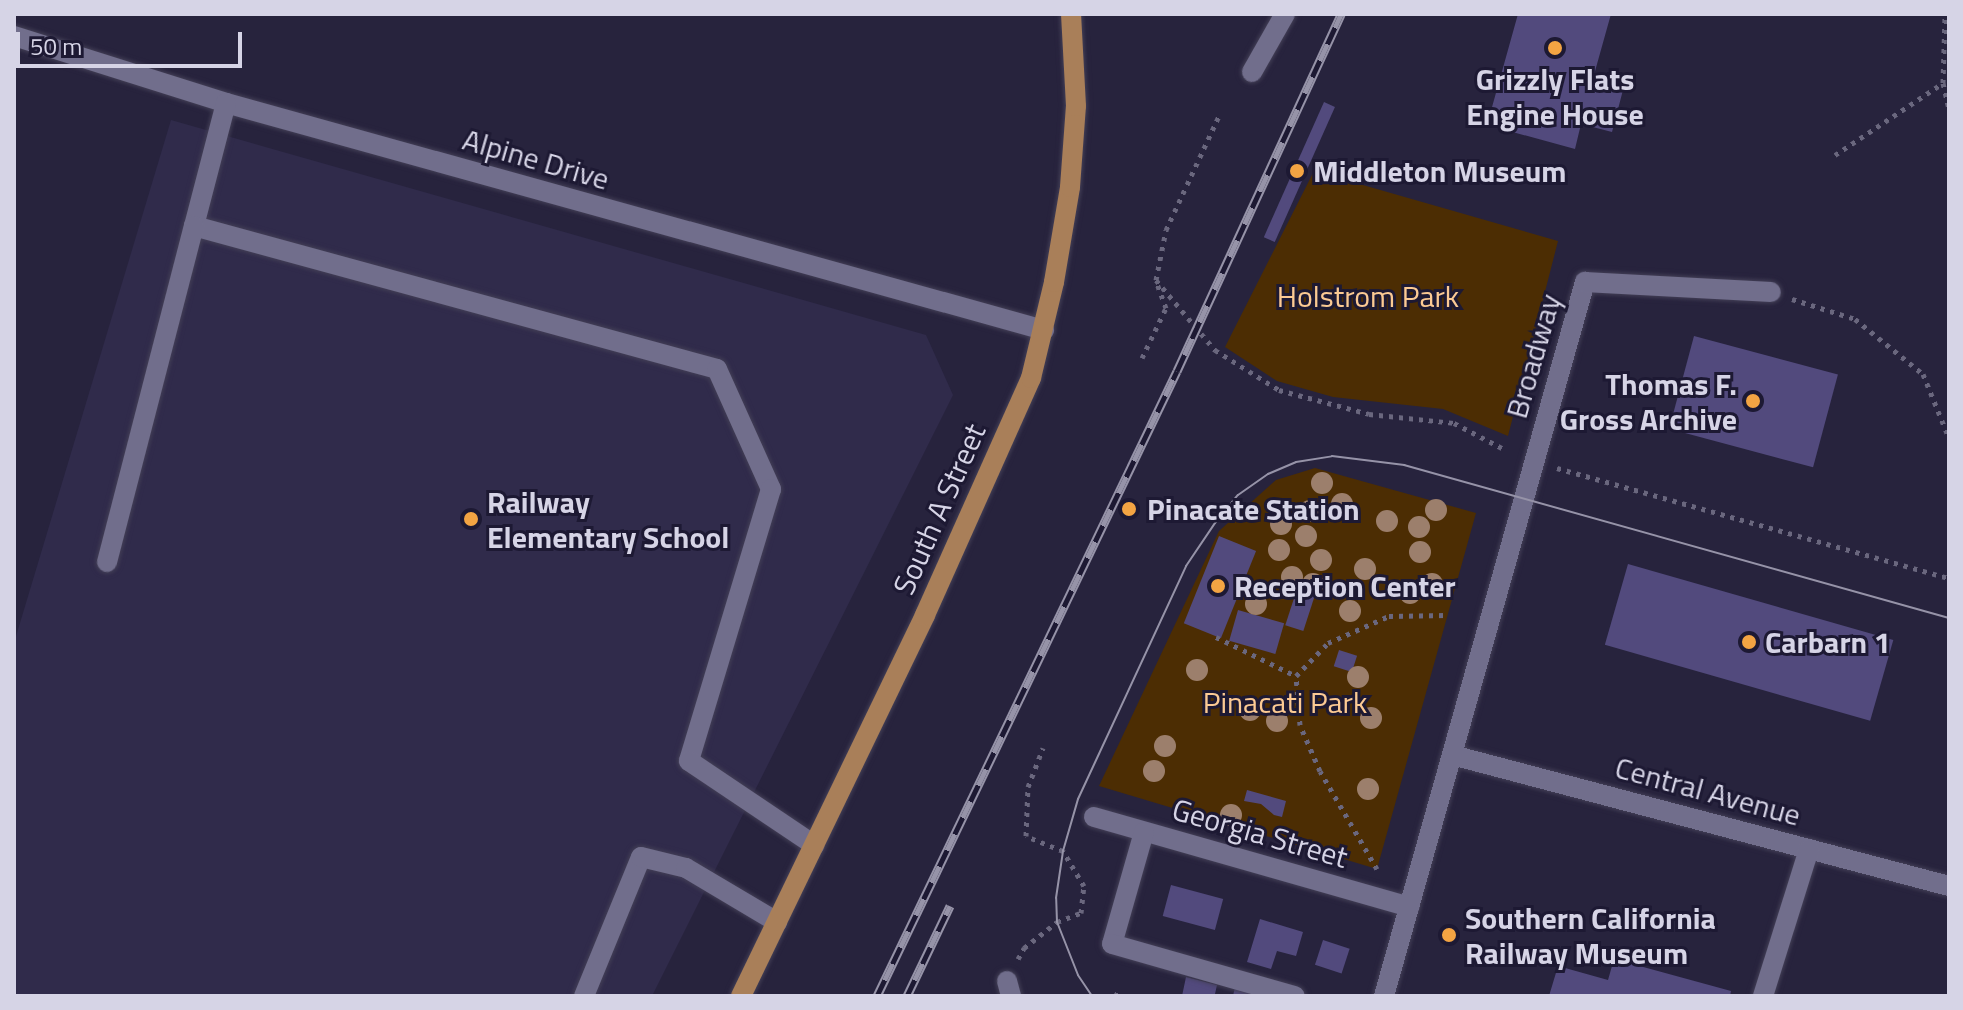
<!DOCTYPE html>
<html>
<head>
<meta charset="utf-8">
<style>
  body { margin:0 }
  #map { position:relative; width:1963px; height:1010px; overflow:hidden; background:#27233d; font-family:"Titillium Web",sans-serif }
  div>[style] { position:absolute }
  .built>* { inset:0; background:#302b4b }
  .green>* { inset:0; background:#4c2d03 }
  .building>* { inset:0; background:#524a7d; transform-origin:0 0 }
  .path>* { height:5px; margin-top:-2.5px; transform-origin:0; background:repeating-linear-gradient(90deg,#6a677e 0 4px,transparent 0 10px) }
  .roads { filter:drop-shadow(0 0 2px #433f56) drop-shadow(0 0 2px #433f56) }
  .minor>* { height:20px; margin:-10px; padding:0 10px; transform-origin:10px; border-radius:10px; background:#716e8c }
  .major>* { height:20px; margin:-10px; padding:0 10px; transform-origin:10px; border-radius:10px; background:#a97f59 }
  .tram>* { height:2px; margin:-1px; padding:0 1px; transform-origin:1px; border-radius:1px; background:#9693a8 }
  .rail>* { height:9px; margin-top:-4.5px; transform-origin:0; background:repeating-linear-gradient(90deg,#1d1933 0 18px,#9693a8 0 36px); box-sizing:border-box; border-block:2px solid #9693a8 }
  .trees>* { width:22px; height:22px; margin:-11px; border-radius:50%; background:#9c7f6c }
  .dots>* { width:22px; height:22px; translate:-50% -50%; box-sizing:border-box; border:4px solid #1d1933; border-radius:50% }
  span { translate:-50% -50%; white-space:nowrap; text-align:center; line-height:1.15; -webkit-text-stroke:6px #1d1933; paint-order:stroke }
  .poi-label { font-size:30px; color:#d6d4e6; font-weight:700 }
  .left { translate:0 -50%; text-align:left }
  .right { translate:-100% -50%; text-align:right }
  .street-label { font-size:30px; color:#d6d4e6 }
  .park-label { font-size:30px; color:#fcca93 }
  .frame { position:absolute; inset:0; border:16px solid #d6d4e6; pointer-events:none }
  .scale { position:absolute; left:16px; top:32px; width:226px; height:36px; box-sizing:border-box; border:4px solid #d6d4e6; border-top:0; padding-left:10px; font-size:24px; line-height:28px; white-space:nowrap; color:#d6d4e6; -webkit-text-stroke:6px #1d1933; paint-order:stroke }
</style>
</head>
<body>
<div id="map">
  <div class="built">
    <div style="clip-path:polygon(171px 120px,926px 335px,953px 395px,652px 996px,14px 996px,14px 643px)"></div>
  </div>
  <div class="green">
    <div style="clip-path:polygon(1314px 171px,1558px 241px,1508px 436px,1443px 409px,1333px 397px,1277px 381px,1225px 347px)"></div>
    <div style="clip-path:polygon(1315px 468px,1476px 513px,1377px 869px,1099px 786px,1219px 531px,1276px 480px)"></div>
  </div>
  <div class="building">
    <div style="clip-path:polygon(1518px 14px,1611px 14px,1592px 82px,1623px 90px,1612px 132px,1581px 124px,1575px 149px,1487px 125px)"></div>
    <div style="left:1324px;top:102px;width:12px;height:148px;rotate:24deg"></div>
    <div style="left:1694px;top:336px;width:149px;height:96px;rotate:15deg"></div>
    <div style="left:1219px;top:536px;width:40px;height:94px;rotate:22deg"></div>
    <div style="left:1628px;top:564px;width:276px;height:84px;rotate:16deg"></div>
    <div style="left:1297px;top:589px;width:19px;height:38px;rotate:18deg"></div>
    <div style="left:1238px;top:610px;width:48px;height:32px;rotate:16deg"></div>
    <div style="left:1339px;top:650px;width:19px;height:17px;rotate:18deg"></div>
    <div style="clip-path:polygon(1247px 790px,1286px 801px,1282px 817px,1274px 815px,1261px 804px,1244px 801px)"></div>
    <div style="left:1171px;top:885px;width:54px;height:32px;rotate:15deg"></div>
    <div style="clip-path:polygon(1260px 919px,1303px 932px,1296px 956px,1277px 951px,1271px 969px,1247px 962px)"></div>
    <div style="left:1323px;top:940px;width:28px;height:26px;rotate:18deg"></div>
    <div style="clip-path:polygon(1614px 959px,1731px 991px,1730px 996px,1549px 996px,1558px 966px,1608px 980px)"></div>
    <div style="clip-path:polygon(1186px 977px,1217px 985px,1215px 994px,1221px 996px,1182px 996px)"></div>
    <div style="clip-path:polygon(1235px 987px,1250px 991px,1249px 996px,1233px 996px)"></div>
  </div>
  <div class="path">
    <div style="left:1943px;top:83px;width:26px;rotate:77deg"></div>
    <div style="left:1835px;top:155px;width:130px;rotate:-33.7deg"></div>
    <div style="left:1943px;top:83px;width:69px;rotate:-88.3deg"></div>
    <div style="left:1156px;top:280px;width:92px;rotate:49.9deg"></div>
    <div style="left:1215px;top:350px;width:75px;rotate:32deg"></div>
    <div style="left:1279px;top:390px;width:93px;rotate:14.9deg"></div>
    <div style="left:1369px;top:414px;width:85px;rotate:6deg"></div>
    <div style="left:1454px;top:423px;width:54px;rotate:27.5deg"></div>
    <div style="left:1792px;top:299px;width:66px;rotate:17.6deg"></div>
    <div style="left:1855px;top:319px;width:87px;rotate:39deg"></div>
    <div style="left:1923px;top:374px;width:69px;rotate:67.9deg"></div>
    <div style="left:1142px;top:358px;width:55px;rotate:-64.4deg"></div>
    <div style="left:1166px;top:308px;width:30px;rotate:-110deg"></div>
    <div style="left:1156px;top:280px;width:51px;rotate:-78.7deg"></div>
    <div style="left:1166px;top:230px;width:126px;rotate:-65.1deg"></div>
    <div style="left:1557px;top:468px;width:407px;rotate:15.7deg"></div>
    <div style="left:1216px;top:637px;width:89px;rotate:26deg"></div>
    <div style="left:1377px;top:869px;width:113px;rotate:-120.2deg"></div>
    <div style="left:1320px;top:771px;width:50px;rotate:-113.5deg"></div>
    <div style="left:1300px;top:725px;width:49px;rotate:-94.7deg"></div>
    <div style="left:1296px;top:676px;width:46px;rotate:-45.9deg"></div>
    <div style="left:1328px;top:643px;width:67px;rotate:-23.9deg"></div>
    <div style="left:1389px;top:616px;width:58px;rotate:-1deg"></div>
    <div style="left:1018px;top:959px;width:13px;rotate:-61deg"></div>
    <div style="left:1024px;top:948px;width:42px;rotate:-38.2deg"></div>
    <div style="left:1057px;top:922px;width:26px;rotate:-21deg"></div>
    <div style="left:1081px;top:913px;width:27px;rotate:-84deg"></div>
    <div style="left:1084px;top:886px;width:41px;rotate:-121deg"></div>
    <div style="left:1063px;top:851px;width:40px;rotate:-158deg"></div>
    <div style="left:1026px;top:836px;width:49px;rotate:-87.7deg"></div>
    <div style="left:1028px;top:787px;width:42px;rotate:-69deg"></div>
    <div style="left:1115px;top:996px;width:8px;rotate:-50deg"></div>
  </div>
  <div class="roads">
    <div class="minor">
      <div style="left:14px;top:36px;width:222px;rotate:17.5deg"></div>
      <div style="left:226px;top:103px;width:849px;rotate:15.51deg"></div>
      <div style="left:1252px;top:72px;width:67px;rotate:-60.4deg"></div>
      <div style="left:226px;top:103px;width:127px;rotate:104.6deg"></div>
      <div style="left:194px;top:226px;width:542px;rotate:15.29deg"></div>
      <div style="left:717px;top:369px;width:132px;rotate:65.8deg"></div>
      <div style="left:771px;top:489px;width:284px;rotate:106.8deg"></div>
      <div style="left:689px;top:761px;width:151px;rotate:33.9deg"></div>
      <div style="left:107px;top:562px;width:347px;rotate:-75.5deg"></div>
      <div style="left:1452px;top:755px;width:514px;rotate:14.77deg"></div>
      <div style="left:1094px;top:817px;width:328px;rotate:15.9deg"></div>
      <div style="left:1144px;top:832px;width:116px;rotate:105.9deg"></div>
      <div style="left:1112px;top:944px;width:190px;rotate:15.9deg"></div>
      <div style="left:1007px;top:981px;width:16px;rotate:75deg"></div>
      <div style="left:584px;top:996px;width:150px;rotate:-67.7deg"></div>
      <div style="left:641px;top:857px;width:46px;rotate:13.7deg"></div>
      <div style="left:686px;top:868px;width:106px;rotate:30.7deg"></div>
      <div style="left:1384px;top:996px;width:742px;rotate:-74.28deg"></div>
      <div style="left:1585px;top:282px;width:186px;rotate:3.1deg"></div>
      <div style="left:1763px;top:996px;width:154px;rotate:-72.6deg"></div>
    </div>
    <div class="major">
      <div style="left:741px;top:996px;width:423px;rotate:-64.2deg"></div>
      <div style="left:925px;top:615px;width:260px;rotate:-65.9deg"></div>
      <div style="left:1031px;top:378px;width:99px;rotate:-76.5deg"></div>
      <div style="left:1054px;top:282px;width:96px;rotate:-80.4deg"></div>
      <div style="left:1070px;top:187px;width:81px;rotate:-85.8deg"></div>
      <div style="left:1076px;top:106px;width:92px;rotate:-93.1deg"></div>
    </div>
  </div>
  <div class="tram">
    <div style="left:1092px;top:996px;width:25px;rotate:-124deg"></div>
    <div style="left:1078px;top:975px;width:57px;rotate:-111.6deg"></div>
    <div style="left:1057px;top:922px;width:24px;rotate:-92deg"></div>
    <div style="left:1056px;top:898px;width:48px;rotate:-81.5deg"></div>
    <div style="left:1063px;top:851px;width:54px;rotate:-73.9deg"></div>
    <div style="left:1078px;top:799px;width:257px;rotate:-65.1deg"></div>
    <div style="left:1186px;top:566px;width:52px;rotate:-56deg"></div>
    <div style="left:1215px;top:523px;width:36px;rotate:-51deg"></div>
    <div style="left:1238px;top:495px;width:37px;rotate:-35deg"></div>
    <div style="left:1268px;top:474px;width:30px;rotate:-23deg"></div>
    <div style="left:1296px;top:462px;width:36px;rotate:-9deg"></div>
    <div style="left:1332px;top:456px;width:73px;rotate:7.1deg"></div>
    <div style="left:1404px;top:465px;width:566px;rotate:15.68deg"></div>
  </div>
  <div class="rail">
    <div style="left:877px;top:996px;width:693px;rotate:-64.36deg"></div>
    <div style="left:1177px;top:371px;width:393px;rotate:-65.3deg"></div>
    <div style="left:907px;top:996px;width:100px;rotate:-64.5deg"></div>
  </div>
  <div class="trees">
    <div style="left:1322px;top:483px"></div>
    <div style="left:1342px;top:504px"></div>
    <div style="left:1436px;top:510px"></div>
    <div style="left:1310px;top:511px"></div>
    <div style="left:1387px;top:521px"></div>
    <div style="left:1281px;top:524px"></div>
    <div style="left:1419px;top:527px"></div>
    <div style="left:1306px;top:536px"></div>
    <div style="left:1279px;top:550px"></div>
    <div style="left:1420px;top:552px"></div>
    <div style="left:1321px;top:560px"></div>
    <div style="left:1365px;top:569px"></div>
    <div style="left:1292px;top:577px"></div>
    <div style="left:1313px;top:584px"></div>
    <div style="left:1432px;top:584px"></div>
    <div style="left:1410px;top:593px"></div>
    <div style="left:1256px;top:604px"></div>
    <div style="left:1350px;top:611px"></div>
    <div style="left:1197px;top:670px"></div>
    <div style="left:1358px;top:677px"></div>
    <div style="left:1250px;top:710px"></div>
    <div style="left:1371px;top:718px"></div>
    <div style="left:1277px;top:721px"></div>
    <div style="left:1165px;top:746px"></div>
    <div style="left:1154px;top:771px"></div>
    <div style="left:1368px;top:789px"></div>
    <div style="left:1231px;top:815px"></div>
  </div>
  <div class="dots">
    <div style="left:1555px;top:48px;background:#f3a443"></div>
    <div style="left:1297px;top:171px;background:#f3a443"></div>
    <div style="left:1753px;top:401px;background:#f3a443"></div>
    <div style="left:1129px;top:509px;background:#f3a443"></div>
    <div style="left:471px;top:519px;background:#f3a443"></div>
    <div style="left:1218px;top:586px;background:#f3a443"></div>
    <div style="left:1749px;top:642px;background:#f3a443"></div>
    <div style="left:1449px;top:935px;background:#f3a443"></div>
  </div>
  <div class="poi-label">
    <span style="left:1555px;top:96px">Grizzly Flats<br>Engine House</span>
    <span class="left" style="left:1313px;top:171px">Middleton Museum</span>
    <span class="right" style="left:1737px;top:401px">Thomas F.<br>Gross Archive</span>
    <span class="left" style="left:487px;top:519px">Railway<br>Elementary School</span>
    <span class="left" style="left:1147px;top:509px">Pinacate Station</span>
    <span class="left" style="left:1234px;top:586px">Reception Center</span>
    <span class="left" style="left:1765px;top:642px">Carbarn 1</span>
    <span class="left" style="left:1465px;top:935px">Southern California<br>Railway Museum</span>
  </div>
  <div class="street-label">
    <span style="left:536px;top:159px;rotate:16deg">Alpine Drive</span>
    <span style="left:1533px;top:356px;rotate:-74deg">Broadway</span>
    <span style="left:939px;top:509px;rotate:-66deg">South A Street</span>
    <span style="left:1708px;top:791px;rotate:15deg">Central Avenue</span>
    <span style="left:1260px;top:833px;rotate:16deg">Georgia Street</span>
  </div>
  <div class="park-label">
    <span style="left:1368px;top:296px">Holstrom Park</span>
    <span style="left:1285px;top:702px">Pinacati Park</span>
  </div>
  <div class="frame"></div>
  <div class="scale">50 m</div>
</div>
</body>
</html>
